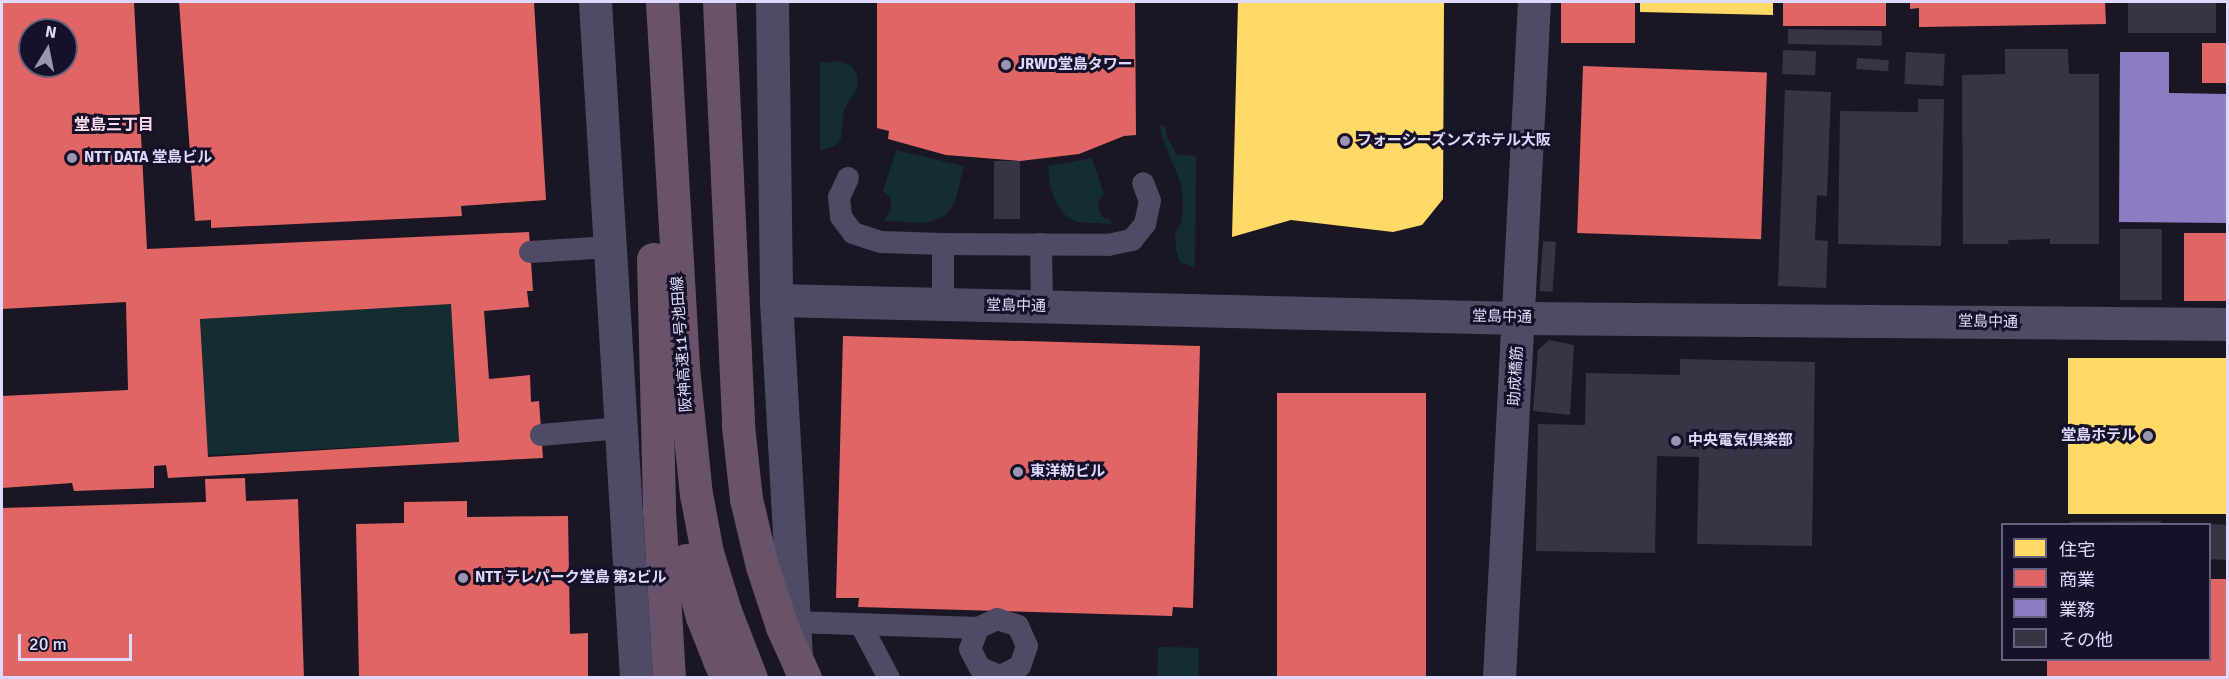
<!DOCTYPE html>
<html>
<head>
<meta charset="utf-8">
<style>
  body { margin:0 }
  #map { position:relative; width:2229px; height:679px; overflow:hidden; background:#1a1623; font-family:Signika,"Noto Sans JP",sans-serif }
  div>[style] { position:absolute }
  .green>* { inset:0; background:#142d31; transform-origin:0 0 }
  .homes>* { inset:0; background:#ffd966; transform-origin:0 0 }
  .shops>* { inset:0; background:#e06666; transform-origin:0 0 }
  .offices>* { inset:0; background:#8e7cc3 }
  .building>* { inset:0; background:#393445; transform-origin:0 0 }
  .service>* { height:22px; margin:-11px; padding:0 11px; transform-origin:11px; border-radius:11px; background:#4f4b64 }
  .minor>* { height:33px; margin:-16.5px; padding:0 16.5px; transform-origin:16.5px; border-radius:16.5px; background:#4f4b64 }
  .motorway>* { height:33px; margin:-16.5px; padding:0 16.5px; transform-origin:16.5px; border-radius:16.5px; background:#69536a }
  .motorway-bridge>* { height:33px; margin:-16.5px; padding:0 16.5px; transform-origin:16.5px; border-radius:16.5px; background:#69536a }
  .dots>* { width:16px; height:16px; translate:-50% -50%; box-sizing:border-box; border:3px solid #171029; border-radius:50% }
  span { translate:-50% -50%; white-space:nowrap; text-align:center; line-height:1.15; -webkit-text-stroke:6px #171029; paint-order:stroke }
  .poi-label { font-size:15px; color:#e0d9ff; font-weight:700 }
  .left { translate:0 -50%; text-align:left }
  .right { translate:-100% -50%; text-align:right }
  .street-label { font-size:15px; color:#e0d9ff }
  .neighbourhood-label { font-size:16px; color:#ffdbef; font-weight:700 }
  .frame { position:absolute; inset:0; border:3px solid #e0d9ff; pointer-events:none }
  .legend { position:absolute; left:2001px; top:523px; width:210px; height:138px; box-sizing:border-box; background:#171029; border:2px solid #67607f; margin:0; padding:8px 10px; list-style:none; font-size:18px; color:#e0d9ff }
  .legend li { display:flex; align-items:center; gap:12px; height:30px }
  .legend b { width:30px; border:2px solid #67607f }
  .north { position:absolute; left:18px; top:18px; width:60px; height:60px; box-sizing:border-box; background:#171029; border:2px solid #67607f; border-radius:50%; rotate:10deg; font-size:16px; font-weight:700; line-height:24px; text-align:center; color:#e0d9ff }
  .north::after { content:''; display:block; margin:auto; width:21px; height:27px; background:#9b95b2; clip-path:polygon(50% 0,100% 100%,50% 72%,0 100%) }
  .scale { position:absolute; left:18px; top:634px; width:114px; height:27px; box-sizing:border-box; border:3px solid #e0d9ff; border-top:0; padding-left:8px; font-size:18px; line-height:21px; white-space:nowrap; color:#e0d9ff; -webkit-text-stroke:4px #171029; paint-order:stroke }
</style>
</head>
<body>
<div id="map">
  <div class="green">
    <div style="clip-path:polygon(840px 61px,852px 66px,857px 76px,857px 89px,844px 109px,841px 139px,833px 147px,820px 151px,820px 63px)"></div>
    <div style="clip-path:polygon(1160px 125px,1165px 126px,1167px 137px,1177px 154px,1196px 156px,1195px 268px,1180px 262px,1176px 249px,1175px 233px,1182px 221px,1183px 203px,1181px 184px,1162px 137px)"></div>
    <div style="clip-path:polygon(896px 150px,964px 166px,955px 202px,945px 216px,926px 223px,884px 221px,891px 209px,891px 198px,883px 191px)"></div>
    <div style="clip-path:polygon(1092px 158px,1104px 194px,1099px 200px,1098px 208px,1102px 217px,1110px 219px,1112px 224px,1076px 222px,1066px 216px,1056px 203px,1050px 186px,1048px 166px)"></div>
    <div style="left:451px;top:304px;width:138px;height:251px;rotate:87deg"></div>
    <div style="left:1158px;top:647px;width:41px;height:30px;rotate:1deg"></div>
  </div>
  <div class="homes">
    <div style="clip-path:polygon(1238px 2px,1444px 2px,1443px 199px,1422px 225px,1393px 232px,1291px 220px,1232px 237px)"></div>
    <div style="clip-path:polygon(1640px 2px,1773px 2px,1773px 15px,1640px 12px)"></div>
    <div style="left:2228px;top:358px;width:156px;height:160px;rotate:90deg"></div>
  </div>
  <div class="shops">
    <div style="clip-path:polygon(evenodd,2px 2px,134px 2px,147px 249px,529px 232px,533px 291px,527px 291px,529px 307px,484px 311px,489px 379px,530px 375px,531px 402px,539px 401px,543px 458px,168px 478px,166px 465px,154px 466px,154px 488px,74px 491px,72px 483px,2px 488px,2px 396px,128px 390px,126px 302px,2px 309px,2px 2px,30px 30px,66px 30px,66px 66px,30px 66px,30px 30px,2px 2px,451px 304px,459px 442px,208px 457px,200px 319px,451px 304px)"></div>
    <div style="clip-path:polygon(179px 2px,534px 2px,546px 200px,461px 206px,462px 216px,211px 228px,211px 220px,195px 221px)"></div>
    <div style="clip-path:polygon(877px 2px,1135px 2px,1136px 135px,1124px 136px,1079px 154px,1020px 161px,946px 155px,888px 139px,889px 131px,877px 128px)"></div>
    <div style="left:1561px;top:2px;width:74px;height:41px"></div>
    <div style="left:1783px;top:2px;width:103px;height:24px"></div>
    <div style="clip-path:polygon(1910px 2px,2105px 2px,2106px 24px,1919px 27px,1919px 8px,1910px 9px)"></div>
    <div style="left:2202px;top:43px;width:26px;height:40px"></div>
    <div style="left:1583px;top:66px;width:184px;height:167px;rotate:2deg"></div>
    <div style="left:2228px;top:233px;width:68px;height:44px;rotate:90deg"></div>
    <div style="clip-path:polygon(843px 336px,1200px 346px,1193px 608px,1173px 607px,1172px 616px,858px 607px,859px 598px,836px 598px)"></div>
    <div style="left:1277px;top:393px;width:149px;height:285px"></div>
    <div style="clip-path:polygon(245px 478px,246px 501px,298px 499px,304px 678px,2px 678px,2px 508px,206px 502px,205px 479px)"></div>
    <div style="clip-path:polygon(467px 501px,467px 517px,568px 516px,570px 634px,588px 633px,588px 678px,359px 678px,356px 524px,404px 523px,404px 502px)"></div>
    <div style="clip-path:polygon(2210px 579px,2228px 579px,2228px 678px,2047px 678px,2047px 660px,2210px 660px)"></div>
  </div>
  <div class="offices">
    <div style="clip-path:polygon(2120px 52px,2169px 52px,2169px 93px,2228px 94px,2228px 223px,2119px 222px)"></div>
  </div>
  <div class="building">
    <div style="left:2128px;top:2px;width:88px;height:31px"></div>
    <div style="left:1788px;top:29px;width:94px;height:15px;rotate:1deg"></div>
    <div style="clip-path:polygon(2005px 49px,2068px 49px,2069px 74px,2099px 74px,2099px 244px,2050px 244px,2050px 239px,2008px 240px,2009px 244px,1963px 244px,1962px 75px,2005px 74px)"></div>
    <div style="left:1783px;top:50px;width:33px;height:24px;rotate:2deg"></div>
    <div style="left:1906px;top:52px;width:39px;height:32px;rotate:3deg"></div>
    <div style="left:1857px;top:58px;width:32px;height:11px;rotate:4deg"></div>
    <div style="clip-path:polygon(1785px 90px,1831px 92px,1827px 196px,1817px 195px,1815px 240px,1828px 241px,1826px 288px,1778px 286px)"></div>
    <div style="clip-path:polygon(1918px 99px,1944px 99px,1941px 246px,1838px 244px,1840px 111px,1918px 112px)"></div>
    <div style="left:994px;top:161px;width:26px;height:58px"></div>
    <div style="left:2120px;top:229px;width:42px;height:71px"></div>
    <div style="left:1543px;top:241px;width:13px;height:50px;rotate:4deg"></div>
    <div style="clip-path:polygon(1549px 340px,1574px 345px,1570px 415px,1533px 411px,1538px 350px)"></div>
    <div style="clip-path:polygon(1680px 359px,1815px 362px,1812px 546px,1697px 544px,1699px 457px,1657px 456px,1655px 553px,1536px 551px,1538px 424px,1585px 425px,1586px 373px,1680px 375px)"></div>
    <div style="clip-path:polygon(2161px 521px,2161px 524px,2070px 524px,2070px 522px)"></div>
    <div style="left:2210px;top:524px;width:18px;height:35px;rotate:3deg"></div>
  </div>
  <div class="service">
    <div style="left:848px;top:178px;width:21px;rotate:115deg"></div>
    <div style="left:839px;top:197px;width:20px;rotate:84deg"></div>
    <div style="left:841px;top:217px;width:20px;rotate:53deg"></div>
    <div style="left:853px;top:233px;width:29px;rotate:18deg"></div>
    <div style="left:881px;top:242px;width:62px;rotate:1.8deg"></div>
    <div style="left:943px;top:244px;width:165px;rotate:0.3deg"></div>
    <div style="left:1108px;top:245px;width:25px;rotate:-12deg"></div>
    <div style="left:1132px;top:240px;width:21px;rotate:-51deg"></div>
    <div style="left:1145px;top:224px;width:24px;rotate:-78deg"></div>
    <div style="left:1150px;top:201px;width:19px;rotate:-111deg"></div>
    <div style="left:1041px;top:244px;width:62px;rotate:89.1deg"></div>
    <div style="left:530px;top:252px;width:80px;rotate:-3.6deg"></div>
    <div style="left:943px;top:304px;width:60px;rotate:-90deg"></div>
    <div style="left:541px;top:435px;width:80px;rotate:-5deg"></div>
    <div style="left:794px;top:622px;width:184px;rotate:1.9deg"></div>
    <div style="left:978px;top:628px;width:21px;rotate:-25deg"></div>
    <div style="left:997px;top:619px;width:22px;rotate:18deg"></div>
    <div style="left:1018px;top:626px;width:22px;rotate:66deg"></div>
    <div style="left:1027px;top:646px;width:21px;rotate:109deg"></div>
    <div style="left:1020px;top:666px;width:22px;rotate:153deg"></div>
    <div style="left:1000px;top:676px;width:22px;rotate:-158deg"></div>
    <div style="left:980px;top:668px;width:21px;rotate:-118deg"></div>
    <div style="left:970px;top:649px;width:22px;rotate:-69deg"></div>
    <div style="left:861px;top:625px;width:60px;rotate:62.2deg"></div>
  </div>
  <div class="minor">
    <div style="left:595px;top:2px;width:677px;rotate:86.53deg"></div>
    <div style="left:772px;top:2px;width:298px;rotate:89.2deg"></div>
    <div style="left:776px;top:300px;width:354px;rotate:86.8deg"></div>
    <div style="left:776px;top:300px;width:743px;rotate:1.39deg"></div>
    <div style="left:1519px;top:318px;width:709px;rotate:0.48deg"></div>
    <div style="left:1499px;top:678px;width:677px;rotate:-87.04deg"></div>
  </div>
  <div class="motorway">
    <div style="left:662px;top:2px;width:366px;rotate:86.7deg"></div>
    <div style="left:683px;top:367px;width:128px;rotate:84.2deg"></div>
    <div style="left:696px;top:494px;width:59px;rotate:79.3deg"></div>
    <div style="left:707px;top:552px;width:62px;rotate:73deg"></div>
    <div style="left:725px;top:611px;width:72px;rotate:68.8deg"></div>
    <div style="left:653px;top:259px;width:251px;rotate:88.6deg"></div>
    <div style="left:659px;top:510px;width:168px;rotate:86.6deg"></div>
    <div style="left:686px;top:560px;width:59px;rotate:74.3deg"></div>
    <div style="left:702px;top:617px;width:52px;rotate:68.4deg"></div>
  </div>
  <div class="motorway-bridge">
    <div style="left:719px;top:2px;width:424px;rotate:87.4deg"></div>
    <div style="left:738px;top:426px;width:73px;rotate:83.7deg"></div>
    <div style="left:746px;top:499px;width:69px;rotate:76.6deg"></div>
    <div style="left:762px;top:566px;width:64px;rotate:71.8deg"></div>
    <div style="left:782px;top:627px;width:56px;rotate:65.7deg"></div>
  </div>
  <div class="dots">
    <div style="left:1006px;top:65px;background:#9b95b2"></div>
    <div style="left:1345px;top:141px;background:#9b95b2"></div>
    <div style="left:72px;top:158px;background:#9b95b2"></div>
    <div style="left:2148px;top:436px;background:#9b95b2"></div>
    <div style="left:1676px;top:441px;background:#9b95b2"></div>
    <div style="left:1018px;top:472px;background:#9b95b2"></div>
    <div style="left:463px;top:578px;background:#9b95b2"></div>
  </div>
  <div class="poi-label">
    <span class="left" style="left:1018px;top:65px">JRWD堂島タワー</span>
    <span class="left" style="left:1357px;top:141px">フォーシーズンズホテル大阪</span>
    <span class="left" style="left:84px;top:158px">NTT DATA 堂島ビル</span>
    <span class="right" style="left:2136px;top:436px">堂島ホテル</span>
    <span class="left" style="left:1688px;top:441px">中央電気倶楽部</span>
    <span class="left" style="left:1030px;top:472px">東洋紡ビル</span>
    <span class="left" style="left:475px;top:578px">NTT テレパーク堂島 第2ビル</span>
  </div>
  <div class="street-label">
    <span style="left:1016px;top:306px;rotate:1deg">堂島中通</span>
    <span style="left:1502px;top:317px;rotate:1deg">堂島中通</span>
    <span style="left:1988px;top:322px;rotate:1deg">堂島中通</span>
    <span style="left:682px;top:344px;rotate:-94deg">阪神高速11号池田線</span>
    <span style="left:1516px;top:376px;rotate:-87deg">助成橋筋</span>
  </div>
  <div class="neighbourhood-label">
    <span style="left:114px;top:125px">堂島三丁目</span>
  </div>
  <div class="frame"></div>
  <ul class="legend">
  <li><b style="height:16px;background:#ffd966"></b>住宅</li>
  <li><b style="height:16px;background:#e06666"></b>商業</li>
  <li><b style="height:16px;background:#8e7cc3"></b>業務</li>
  <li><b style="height:16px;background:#393445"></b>その他</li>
  </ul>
  <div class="north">N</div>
  <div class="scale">20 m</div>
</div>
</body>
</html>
